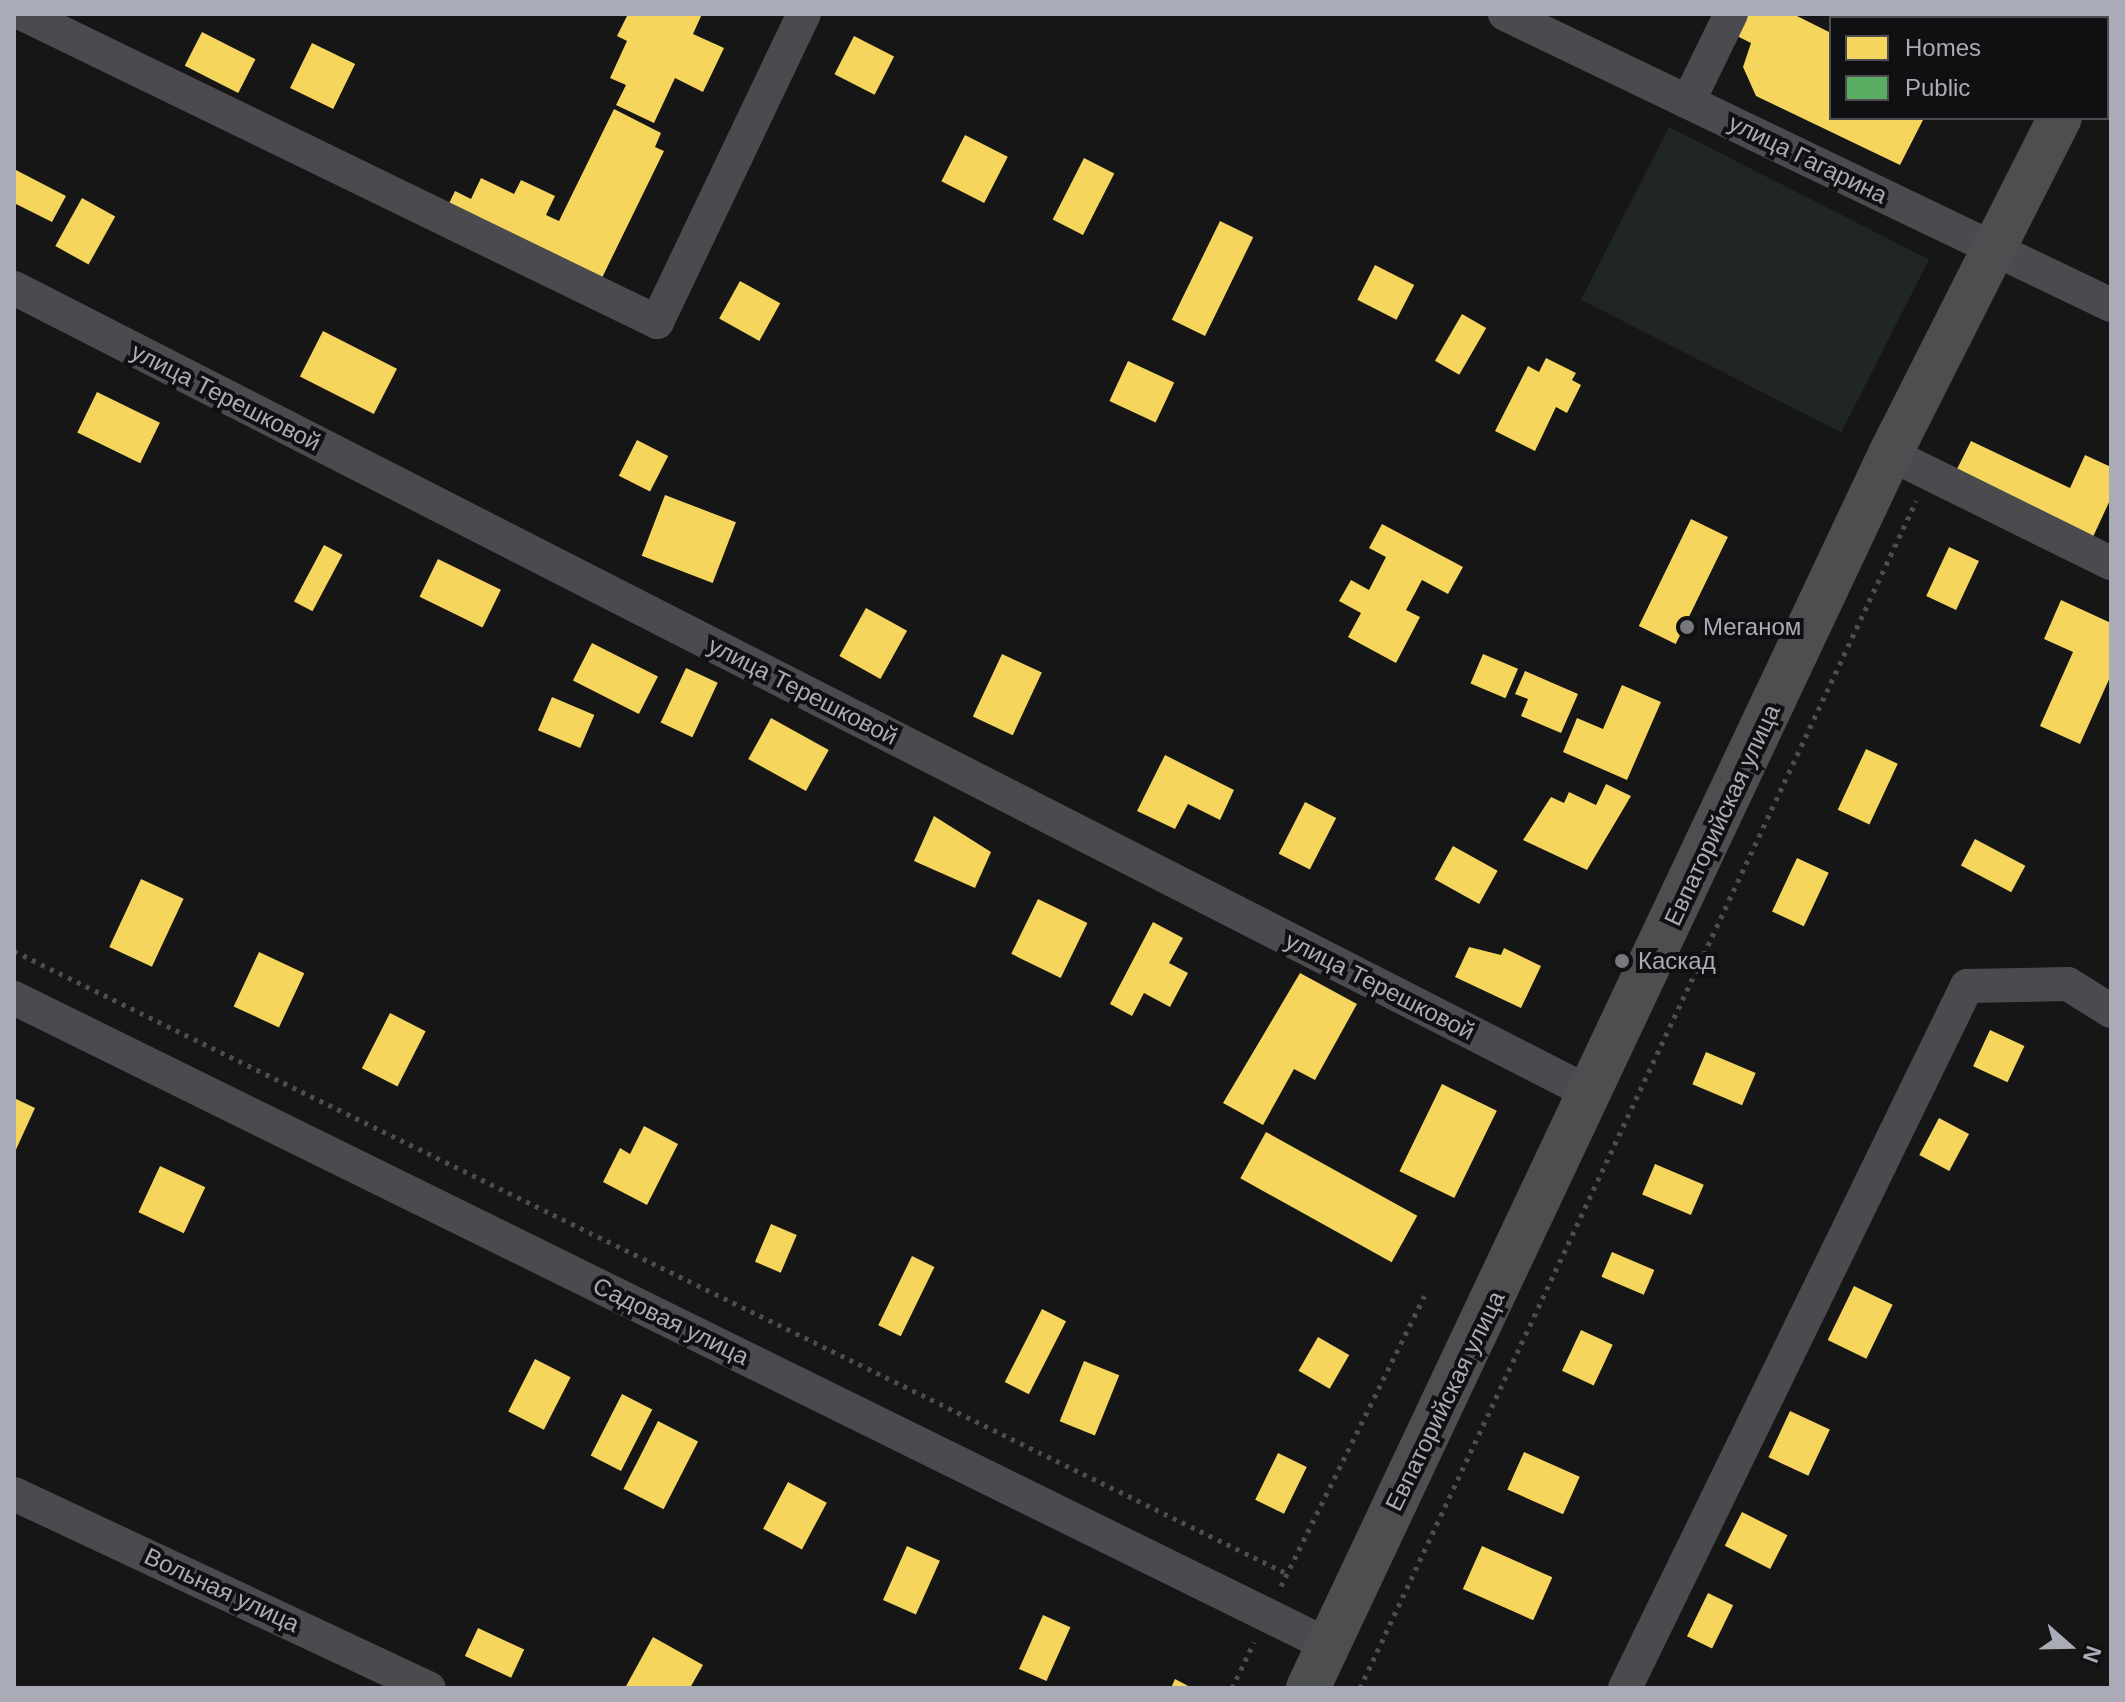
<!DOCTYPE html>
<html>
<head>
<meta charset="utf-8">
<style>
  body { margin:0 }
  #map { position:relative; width:2125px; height:1702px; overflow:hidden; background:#161616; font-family:Arial,sans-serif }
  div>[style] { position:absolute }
  .green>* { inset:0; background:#202621; transform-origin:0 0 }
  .homes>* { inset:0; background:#f6d55c; transform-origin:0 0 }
  .public>* { inset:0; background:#5aae61 }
  .path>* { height:5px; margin-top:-2.5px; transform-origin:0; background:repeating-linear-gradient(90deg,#4c4d50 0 4px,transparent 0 10px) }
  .minor>* { height:34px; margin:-17px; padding:0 17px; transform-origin:17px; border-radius:17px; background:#4b4b4f }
  .major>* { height:44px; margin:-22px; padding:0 22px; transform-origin:22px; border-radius:22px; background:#4d4e50 }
  .dots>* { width:22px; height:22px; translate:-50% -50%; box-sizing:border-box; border:4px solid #101012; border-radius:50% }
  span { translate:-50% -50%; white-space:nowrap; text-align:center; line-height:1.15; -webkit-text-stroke:8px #101012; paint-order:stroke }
  .street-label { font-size:24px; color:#a9acb6 }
  .poi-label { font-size:24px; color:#a9acb6 }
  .left { translate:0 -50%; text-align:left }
  .frame { position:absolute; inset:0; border:16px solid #a9acb6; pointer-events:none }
  .legend { position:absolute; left:1829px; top:16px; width:280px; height:104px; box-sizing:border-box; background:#101012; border:2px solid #4d4e54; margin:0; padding:10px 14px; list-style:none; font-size:24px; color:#a9acb6 }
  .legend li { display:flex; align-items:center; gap:16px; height:40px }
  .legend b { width:40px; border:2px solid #4d4e54 }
  .north { position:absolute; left:2029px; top:1606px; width:80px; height:80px; -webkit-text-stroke:6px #101012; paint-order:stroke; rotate:110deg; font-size:22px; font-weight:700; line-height:32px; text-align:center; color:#a9acb6 }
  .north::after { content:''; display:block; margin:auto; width:28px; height:36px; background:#a9acb6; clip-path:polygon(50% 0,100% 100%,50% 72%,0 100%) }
</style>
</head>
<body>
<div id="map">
  <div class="green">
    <div style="left:1669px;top:127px;width:292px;height:194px;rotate:27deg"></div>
  </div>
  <div class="homes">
    <div style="clip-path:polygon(628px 14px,702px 14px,693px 34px,724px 48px,703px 92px,675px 78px,654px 123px,616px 105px,626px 85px,610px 78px,627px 41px,617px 36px)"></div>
    <div style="clip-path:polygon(1746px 14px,1793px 14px,1831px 33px,1831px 118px,1924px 118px,1900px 165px,1756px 96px,1743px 67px,1751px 43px,1735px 35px)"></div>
    <div style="left:202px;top:32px;width:60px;height:38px;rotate:27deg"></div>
    <div style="left:854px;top:36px;width:45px;height:43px;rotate:27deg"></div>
    <div style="left:312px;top:43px;width:48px;height:50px;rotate:26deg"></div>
    <div style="clip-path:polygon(614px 109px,661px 133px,655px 147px,664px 151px,597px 288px,444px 214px,455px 191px,471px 199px,481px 178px,514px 194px,521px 180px,555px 196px,546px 215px,559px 221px)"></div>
    <div style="left:965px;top:135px;width:48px;height:52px;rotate:27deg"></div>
    <div style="left:1084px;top:158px;width:34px;height:69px;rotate:27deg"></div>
    <div style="clip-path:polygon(14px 169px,66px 196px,52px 222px,14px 203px)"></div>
    <div style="left:82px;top:198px;width:38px;height:55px;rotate:29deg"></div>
    <div style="left:1220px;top:221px;width:37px;height:110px;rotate:26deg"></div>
    <div style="left:1375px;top:265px;width:44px;height:39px;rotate:27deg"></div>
    <div style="left:740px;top:281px;width:46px;height:43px;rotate:29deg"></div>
    <div style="left:1462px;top:314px;width:28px;height:54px;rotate:30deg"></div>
    <div style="left:323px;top:331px;width:83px;height:51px;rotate:27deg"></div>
    <div style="clip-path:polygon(1546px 358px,1576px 373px,1572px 380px,1581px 385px,1567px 413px,1556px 407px,1535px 451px,1495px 431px,1528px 366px,1539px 372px)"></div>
    <div style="left:1128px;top:361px;width:51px;height:44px;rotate:25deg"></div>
    <div style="left:97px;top:392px;width:70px;height:45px;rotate:26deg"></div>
    <div style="left:637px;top:440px;width:35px;height:40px;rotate:27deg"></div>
    <div style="clip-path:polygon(1971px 441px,2070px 488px,2085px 455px,2111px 467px,2111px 498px,2092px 539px,1954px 475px)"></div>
    <div style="left:665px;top:495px;width:76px;height:65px;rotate:21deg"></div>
    <div style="left:1691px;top:519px;width:41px;height:119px;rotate:26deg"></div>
    <div style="clip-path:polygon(1382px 524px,1463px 567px,1448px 594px,1422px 580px,1406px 610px,1420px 617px,1396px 663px,1348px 637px,1361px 613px,1339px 601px,1351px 580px,1369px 590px,1386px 557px,1369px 548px)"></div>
    <div style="left:324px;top:545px;width:21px;height:64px;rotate:28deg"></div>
    <div style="left:1949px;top:547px;width:33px;height:54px;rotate:25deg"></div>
    <div style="left:438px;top:559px;width:70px;height:42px;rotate:26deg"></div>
    <div style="clip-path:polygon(2061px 600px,2111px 623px,2111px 675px,2080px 744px,2040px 726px,2073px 652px,2044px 639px)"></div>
    <div style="left:866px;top:608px;width:47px;height:55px;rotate:29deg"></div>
    <div style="left:592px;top:643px;width:74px;height:42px;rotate:27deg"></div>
    <div style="left:1002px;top:654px;width:44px;height:69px;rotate:25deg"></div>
    <div style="left:1483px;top:654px;width:38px;height:32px;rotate:23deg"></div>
    <div style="left:686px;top:668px;width:35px;height:60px;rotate:25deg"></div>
    <div style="clip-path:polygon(1525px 671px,1578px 694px,1561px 733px,1521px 716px,1528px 699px,1515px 694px)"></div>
    <div style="clip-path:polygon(1622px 685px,1661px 702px,1627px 780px,1563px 752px,1577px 718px,1603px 729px)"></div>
    <div style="left:552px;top:697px;width:46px;height:36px;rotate:23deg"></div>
    <div style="left:771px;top:718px;width:66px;height:47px;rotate:29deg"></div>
    <div style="left:1866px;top:749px;width:35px;height:67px;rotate:25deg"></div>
    <div style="clip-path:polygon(1165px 755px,1234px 790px,1220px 820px,1188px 804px,1175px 829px,1137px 811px)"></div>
    <div style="clip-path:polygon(1606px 784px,1631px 796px,1587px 870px,1523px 840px,1551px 797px,1564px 803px,1569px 792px,1596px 805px)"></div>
    <div style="left:1305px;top:802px;width:35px;height:58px;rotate:27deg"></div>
    <div style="clip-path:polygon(934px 816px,991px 852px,975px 888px,914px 861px)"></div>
    <div style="left:1975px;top:839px;width:57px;height:30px;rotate:28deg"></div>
    <div style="left:1453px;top:846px;width:51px;height:38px;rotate:29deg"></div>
    <div style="left:1797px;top:858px;width:35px;height:59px;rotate:25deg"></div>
    <div style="left:141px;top:879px;width:47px;height:75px;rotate:25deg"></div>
    <div style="left:1038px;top:899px;width:55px;height:61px;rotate:26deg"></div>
    <div style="clip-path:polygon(1153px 922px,1183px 938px,1169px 963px,1188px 973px,1170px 1007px,1144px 993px,1132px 1016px,1110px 1004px)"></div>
    <div style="clip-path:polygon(1469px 947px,1501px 955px,1504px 948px,1541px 966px,1521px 1008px,1455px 977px)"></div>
    <div style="left:259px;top:952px;width:50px;height:60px;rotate:25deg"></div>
    <div style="clip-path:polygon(1300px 973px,1357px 1004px,1315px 1080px,1294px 1069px,1263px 1125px,1223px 1103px)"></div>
    <div style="left:390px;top:1013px;width:40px;height:62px;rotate:27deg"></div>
    <div style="left:1990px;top:1030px;width:38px;height:40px;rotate:25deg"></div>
    <div style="left:1706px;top:1052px;width:54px;height:35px;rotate:23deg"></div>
    <div style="left:1442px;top:1084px;width:61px;height:97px;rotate:26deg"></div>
    <div style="clip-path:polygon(14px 1098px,35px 1108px,14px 1154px)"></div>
    <div style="left:1939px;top:1118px;width:34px;height:42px;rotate:28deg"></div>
    <div style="clip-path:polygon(644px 1126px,678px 1144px,647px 1205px,603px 1182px,620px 1148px,630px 1154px)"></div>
    <div style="left:1266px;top:1132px;width:173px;height:53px;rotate:29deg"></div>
    <div style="left:1655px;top:1164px;width:53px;height:33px;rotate:23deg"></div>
    <div style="left:160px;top:1166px;width:50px;height:51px;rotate:25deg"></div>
    <div style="left:771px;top:1224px;width:28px;height:41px;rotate:23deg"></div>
    <div style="left:1612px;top:1252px;width:46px;height:27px;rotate:23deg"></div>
    <div style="left:912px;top:1256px;width:25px;height:77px;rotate:26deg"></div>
    <div style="left:1854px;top:1286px;width:43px;height:60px;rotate:26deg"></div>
    <div style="left:1042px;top:1309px;width:27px;height:82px;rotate:27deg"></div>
    <div style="left:1581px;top:1330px;width:35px;height:45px;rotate:25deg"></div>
    <div style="left:1318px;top:1337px;width:36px;height:39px;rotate:30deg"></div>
    <div style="left:535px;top:1359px;width:40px;height:59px;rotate:27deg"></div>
    <div style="left:1084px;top:1361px;width:38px;height:65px;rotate:22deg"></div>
    <div style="left:622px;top:1394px;width:34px;height:69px;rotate:27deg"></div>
    <div style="left:1790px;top:1411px;width:44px;height:51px;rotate:25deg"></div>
    <div style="left:658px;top:1421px;width:45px;height:76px;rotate:27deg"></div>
    <div style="left:1524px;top:1452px;width:61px;height:41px;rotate:24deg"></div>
    <div style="left:1278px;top:1453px;width:32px;height:52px;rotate:26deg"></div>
    <div style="left:788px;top:1482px;width:44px;height:53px;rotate:28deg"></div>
    <div style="left:1742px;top:1512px;width:51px;height:38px;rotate:27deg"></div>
    <div style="left:907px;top:1546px;width:36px;height:59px;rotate:24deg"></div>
    <div style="left:1482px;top:1546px;width:77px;height:47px;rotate:24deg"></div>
    <div style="left:1708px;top:1593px;width:28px;height:48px;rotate:26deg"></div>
    <div style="left:1043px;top:1615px;width:30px;height:59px;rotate:24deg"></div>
    <div style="left:478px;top:1628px;width:51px;height:31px;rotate:25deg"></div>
    <div style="clip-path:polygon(653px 1637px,703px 1665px,690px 1688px,625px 1688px)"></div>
    <div style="clip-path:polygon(1175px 1679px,1192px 1688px,1171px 1688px)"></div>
  </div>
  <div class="public">
    <div style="clip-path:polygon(1938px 14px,2001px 14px,1936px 18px)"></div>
  </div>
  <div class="path">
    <div style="left:14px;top:951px;width:1416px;rotate:26.06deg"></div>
    <div style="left:1281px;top:1586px;width:327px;rotate:-63.7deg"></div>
    <div style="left:1232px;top:1688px;width:51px;rotate:-64.4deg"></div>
    <div style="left:1360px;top:1688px;width:1311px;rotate:-64.9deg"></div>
  </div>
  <div class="minor">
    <div style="left:23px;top:14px;width:705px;rotate:25.91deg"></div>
    <div style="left:657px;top:322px;width:341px;rotate:-64.5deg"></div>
    <div style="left:1505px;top:14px;width:672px;rotate:25.65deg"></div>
    <div style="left:1857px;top:14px;width:9px;rotate:27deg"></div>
    <div style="left:1688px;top:102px;width:98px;rotate:-64deg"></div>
    <div style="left:14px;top:288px;width:1772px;rotate:27.06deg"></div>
    <div style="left:1890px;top:454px;width:246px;rotate:26.3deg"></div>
    <div style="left:14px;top:998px;width:1465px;rotate:26.22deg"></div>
    <div style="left:14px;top:1494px;width:458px;rotate:25.1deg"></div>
    <div style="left:1625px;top:1688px;width:781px;rotate:-64.03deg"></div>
    <div style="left:1967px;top:986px;width:101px;rotate:-1.1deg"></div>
    <div style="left:2068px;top:984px;width:51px;rotate:32.1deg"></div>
  </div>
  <div class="major">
    <div style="left:2107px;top:21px;width:8px;rotate:-67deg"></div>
    <div style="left:1308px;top:1688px;width:1364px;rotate:-64.75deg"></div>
    <div style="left:1890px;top:454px;width:377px;rotate:-63.2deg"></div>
  </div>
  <div class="dots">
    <div style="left:1687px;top:627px;background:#76787e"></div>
    <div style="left:1622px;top:961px;background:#76787e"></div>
  </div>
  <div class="street-label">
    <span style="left:1808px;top:159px;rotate:26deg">улица Гагарина</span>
    <span style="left:226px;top:397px;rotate:27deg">улица Терешковой</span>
    <span style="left:803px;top:691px;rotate:27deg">улица Терешковой</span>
    <span style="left:1722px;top:815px;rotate:-65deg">Евпаторийская улица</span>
    <span style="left:1380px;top:986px;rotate:27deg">улица Терешковой</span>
    <span style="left:671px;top:1321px;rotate:26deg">Садовая улица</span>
    <span style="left:1445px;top:1401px;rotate:-64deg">Евпаторийская улица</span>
    <span style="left:222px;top:1590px;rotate:25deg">Вольная улица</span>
  </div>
  <div class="poi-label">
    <span class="left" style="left:1703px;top:627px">Меганом</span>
    <span class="left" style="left:1638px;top:961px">Каскад</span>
  </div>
  <div class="frame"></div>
  <ul class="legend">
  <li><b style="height:22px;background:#f6d55c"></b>Homes</li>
  <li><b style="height:22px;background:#5aae61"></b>Public</li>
  </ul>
  <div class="north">N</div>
</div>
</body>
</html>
